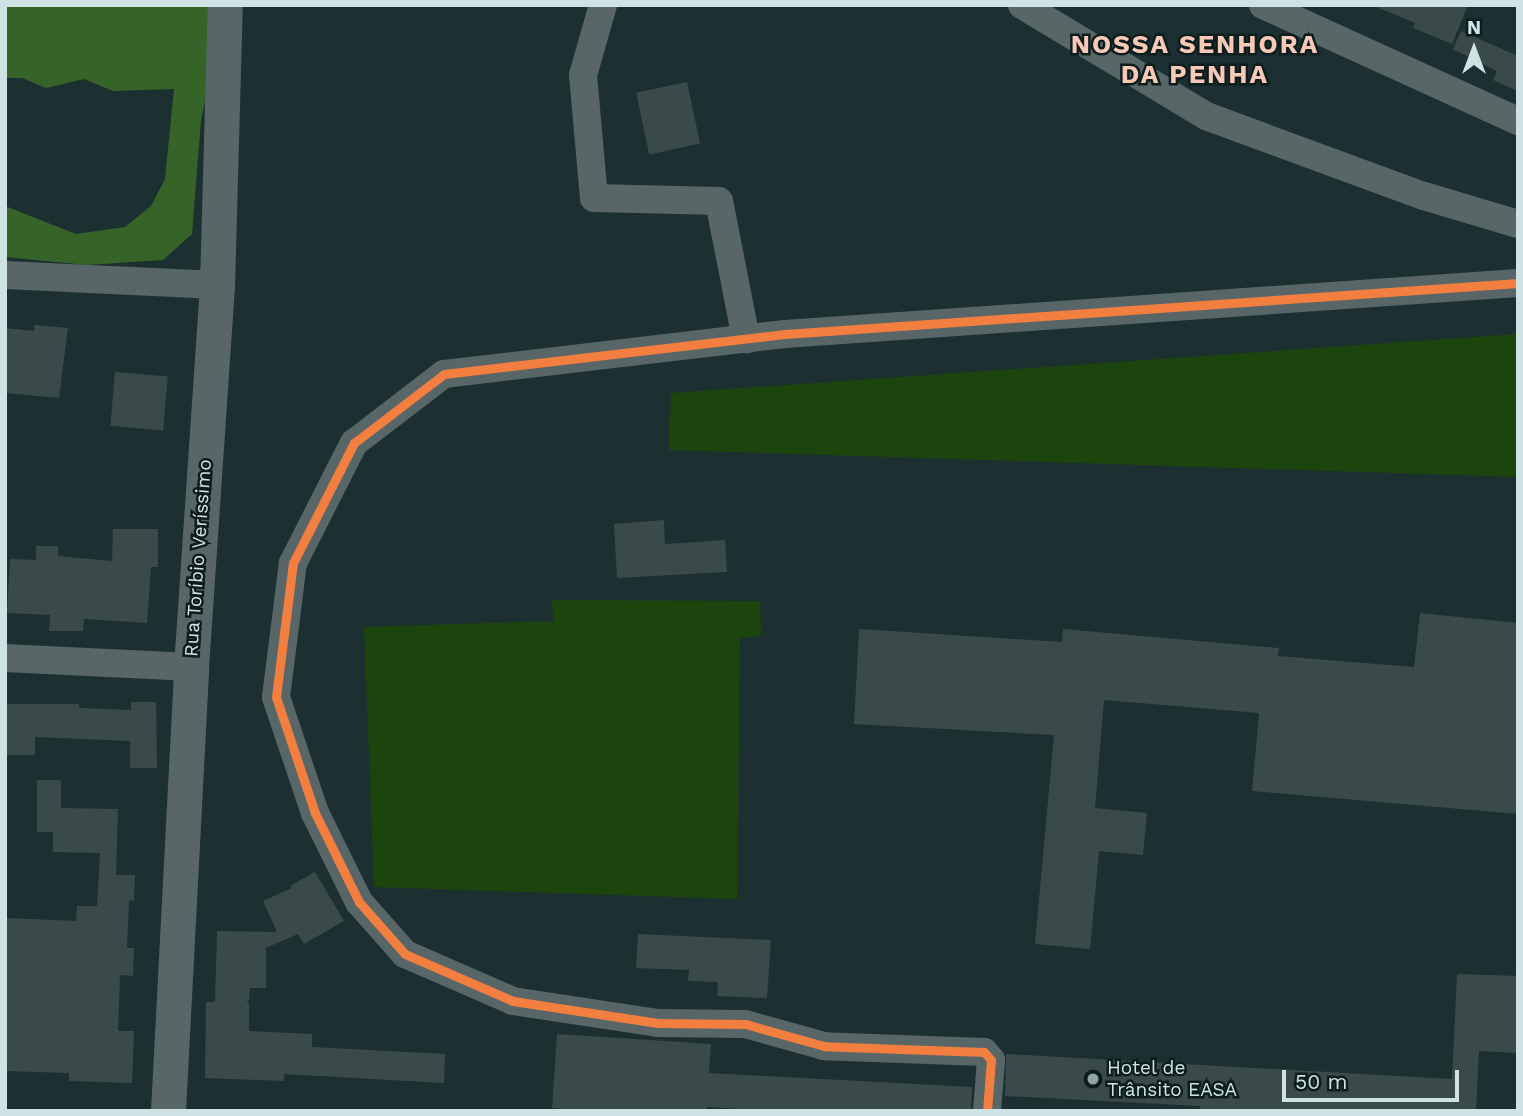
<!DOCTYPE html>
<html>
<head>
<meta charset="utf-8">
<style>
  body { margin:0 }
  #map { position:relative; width:1523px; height:1116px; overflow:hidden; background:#1c3032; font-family:"Work Sans",sans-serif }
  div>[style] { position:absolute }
  .green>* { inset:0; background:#1c450d }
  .forest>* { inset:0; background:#366428 }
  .building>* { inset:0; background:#3a4a49; transform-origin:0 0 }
  .minor>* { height:28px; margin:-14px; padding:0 14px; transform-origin:14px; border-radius:14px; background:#586668 }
  .tertiary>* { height:35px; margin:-17.5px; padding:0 17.5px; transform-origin:17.5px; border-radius:17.5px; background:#586668 }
  .cycleway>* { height:9px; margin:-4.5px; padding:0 4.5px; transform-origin:4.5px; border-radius:4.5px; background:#f27e40 }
  .dots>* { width:19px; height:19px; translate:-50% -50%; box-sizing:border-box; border:4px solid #0d1d1e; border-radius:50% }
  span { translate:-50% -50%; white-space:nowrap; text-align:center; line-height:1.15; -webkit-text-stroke:5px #0d1d1e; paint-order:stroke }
  .street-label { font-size:19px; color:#cfe3e5 }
  .poi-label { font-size:19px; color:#cfe3e5 }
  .left { translate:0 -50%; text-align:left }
  .district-label { font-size:26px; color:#f9c9b7; font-weight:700; letter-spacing:2px }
  .frame { position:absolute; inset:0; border:7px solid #cfe3e5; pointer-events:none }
  .north { position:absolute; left:1439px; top:14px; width:70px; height:70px; -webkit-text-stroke:5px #0d1d1e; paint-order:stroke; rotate:0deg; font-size:19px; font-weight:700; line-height:28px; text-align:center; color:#cfe3e5 }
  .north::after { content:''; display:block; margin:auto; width:24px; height:32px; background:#cfe3e5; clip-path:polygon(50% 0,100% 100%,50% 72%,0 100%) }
  .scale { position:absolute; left:1282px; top:1070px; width:177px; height:32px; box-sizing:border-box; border:4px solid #cfe3e5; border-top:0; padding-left:9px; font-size:21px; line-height:24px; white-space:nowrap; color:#cfe3e5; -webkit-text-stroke:5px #0d1d1e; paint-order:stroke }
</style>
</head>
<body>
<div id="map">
  <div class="green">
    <div style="clip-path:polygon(1518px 334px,1518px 477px,669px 450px,671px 393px)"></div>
    <div style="clip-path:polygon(552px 600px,760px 601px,761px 636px,740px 638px,737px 899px,374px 887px,364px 627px,553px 621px)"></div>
  </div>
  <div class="forest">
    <div style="clip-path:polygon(5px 5px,215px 5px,214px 61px,201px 120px,192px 234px,163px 260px,87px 265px,5px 257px,5px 206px,76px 234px,125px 227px,151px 206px,165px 179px,174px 89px,113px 91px,84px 79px,46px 88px,22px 78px,5px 78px)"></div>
  </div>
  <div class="building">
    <div style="clip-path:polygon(1372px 5px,1468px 5px,1452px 44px,1413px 28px,1415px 23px)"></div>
    <div style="clip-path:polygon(1461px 31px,1518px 56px,1518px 91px,1493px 80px,1497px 71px,1453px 49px)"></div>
    <div style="left:687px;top:82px;width:63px;height:52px;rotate:78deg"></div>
    <div style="clip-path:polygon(34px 325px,68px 328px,59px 398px,5px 393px,5px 328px,34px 331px)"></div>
    <div style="left:115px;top:372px;width:53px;height:54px;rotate:5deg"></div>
    <div style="clip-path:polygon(664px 520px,665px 544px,725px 540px,727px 572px,617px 578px,614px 524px)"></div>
    <div style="clip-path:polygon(113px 529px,158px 529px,158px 567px,151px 567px,147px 623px,84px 619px,83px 631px,49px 631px,50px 615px,7px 613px,10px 559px,36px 560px,36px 546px,58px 546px,58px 556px,112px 561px)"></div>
    <div style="clip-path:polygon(1420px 613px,1518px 623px,1518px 814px,1252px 791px,1259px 713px,1104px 700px,1095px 808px,1147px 813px,1143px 855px,1099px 851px,1090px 949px,1035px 944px,1054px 735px,854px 724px,859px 629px,1062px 642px,1063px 629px,1279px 648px,1278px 656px,1414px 667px)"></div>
    <div style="clip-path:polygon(131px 702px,156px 702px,157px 768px,130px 768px,130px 741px,35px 737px,35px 755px,5px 755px,5px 704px,79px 704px,79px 708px,131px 710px)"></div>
    <div style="clip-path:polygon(37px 780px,61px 780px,61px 808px,118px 809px,116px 875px,135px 875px,134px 901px,129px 900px,127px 948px,134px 948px,133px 976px,120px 975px,118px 1031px,134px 1031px,132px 1083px,69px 1081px,69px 1073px,5px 1071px,7px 918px,76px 921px,77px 906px,97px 906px,100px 853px,53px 852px,53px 832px,37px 832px)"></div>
    <div style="clip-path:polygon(315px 872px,344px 921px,304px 944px,298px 934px,266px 948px,266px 988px,250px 988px,249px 1000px,246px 1002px,249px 1002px,249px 1031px,312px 1034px,312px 1047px,445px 1054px,444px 1083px,284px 1074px,284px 1081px,205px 1078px,206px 1002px,215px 1002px,217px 931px,277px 932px,263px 901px,292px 888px,290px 886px)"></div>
    <div style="clip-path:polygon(638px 934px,771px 940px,767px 998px,717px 996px,718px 982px,688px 981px,689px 970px,636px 968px)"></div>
    <div style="clip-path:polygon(1457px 974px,1518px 976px,1518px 1053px,1479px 1051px,1476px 1111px,1209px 1111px,1200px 1110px,1200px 1106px,1005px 1096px,1006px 1054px,1452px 1079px)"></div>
    <div style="clip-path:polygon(557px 1034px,711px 1044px,709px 1073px,972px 1087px,971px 1111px,773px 1111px,707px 1107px,707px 1111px,594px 1111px,552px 1108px)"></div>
  </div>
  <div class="minor">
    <div style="left:603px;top:5px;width:73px;rotate:105.9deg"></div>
    <div style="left:583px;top:75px;width:123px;rotate:84.9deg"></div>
    <div style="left:594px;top:198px;width:125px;rotate:1.4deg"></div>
    <div style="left:719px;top:201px;width:141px;rotate:78.9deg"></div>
    <div style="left:1022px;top:5px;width:215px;rotate:31.1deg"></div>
    <div style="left:1206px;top:116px;width:232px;rotate:20.2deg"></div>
    <div style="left:1424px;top:196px;width:98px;rotate:16.6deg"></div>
    <div style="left:1263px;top:5px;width:280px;rotate:24.5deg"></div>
    <div style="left:5px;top:275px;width:212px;rotate:2.7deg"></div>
    <div style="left:5px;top:658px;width:186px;rotate:2.8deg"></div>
    <div style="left:987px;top:1111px;width:51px;rotate:-85.5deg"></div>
    <div style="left:991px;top:1060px;width:11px;rotate:-131deg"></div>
    <div style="left:984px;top:1052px;width:160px;rotate:-177.9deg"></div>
    <div style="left:824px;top:1046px;width:82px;rotate:-164.4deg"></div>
    <div style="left:745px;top:1024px;width:87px;rotate:-179.3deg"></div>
    <div style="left:658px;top:1023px;width:147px;rotate:-171.4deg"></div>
    <div style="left:513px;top:1001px;width:118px;rotate:-156.5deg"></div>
    <div style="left:405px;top:954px;width:69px;rotate:-131.5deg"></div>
    <div style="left:359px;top:902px;width:99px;rotate:-116.3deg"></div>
    <div style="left:315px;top:813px;width:122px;rotate:-108.6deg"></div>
    <div style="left:276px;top:697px;width:135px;rotate:-82.8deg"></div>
    <div style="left:293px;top:563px;width:135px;rotate:-63.1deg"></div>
    <div style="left:354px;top:443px;width:113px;rotate:-37.5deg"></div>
    <div style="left:444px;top:374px;width:343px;rotate:-6.7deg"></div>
    <div style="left:785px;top:334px;width:735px;rotate:-3.98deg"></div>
  </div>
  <div class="tertiary">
    <div style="left:168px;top:1111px;width:445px;rotate:-87deg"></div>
    <div style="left:191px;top:667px;width:383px;rotate:-86.1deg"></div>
    <div style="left:217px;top:285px;width:280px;rotate:-88.4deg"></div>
  </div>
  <div class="cycleway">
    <div style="left:987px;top:1111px;width:51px;rotate:-85.5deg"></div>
    <div style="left:991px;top:1060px;width:11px;rotate:-131deg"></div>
    <div style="left:984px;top:1052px;width:160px;rotate:-177.9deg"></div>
    <div style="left:824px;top:1046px;width:82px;rotate:-164.4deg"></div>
    <div style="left:745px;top:1024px;width:87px;rotate:-179.3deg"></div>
    <div style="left:658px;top:1023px;width:147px;rotate:-171.4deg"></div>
    <div style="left:513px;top:1001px;width:118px;rotate:-156.5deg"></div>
    <div style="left:405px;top:954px;width:69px;rotate:-131.5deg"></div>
    <div style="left:359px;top:902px;width:99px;rotate:-116.3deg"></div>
    <div style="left:315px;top:813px;width:122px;rotate:-108.6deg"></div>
    <div style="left:276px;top:697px;width:135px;rotate:-82.8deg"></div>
    <div style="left:293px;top:563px;width:135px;rotate:-63.1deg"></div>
    <div style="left:354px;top:443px;width:113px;rotate:-37.5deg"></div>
    <div style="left:444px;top:374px;width:343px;rotate:-6.7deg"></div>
    <div style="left:785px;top:334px;width:735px;rotate:-3.98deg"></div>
  </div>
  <div class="dots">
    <div style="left:1093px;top:1079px;background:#90a4a6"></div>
  </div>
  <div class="street-label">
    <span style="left:198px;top:558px;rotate:-86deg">Rua Toríbio Veríssimo</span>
  </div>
  <div class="poi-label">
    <span class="left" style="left:1107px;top:1079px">Hotel de<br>Trânsito EASA</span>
  </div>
  <div class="district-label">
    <span style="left:1195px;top:60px">NOSSA SENHORA<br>DA PENHA</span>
  </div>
  <div class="frame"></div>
  <div class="north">N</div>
  <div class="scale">50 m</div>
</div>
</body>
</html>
